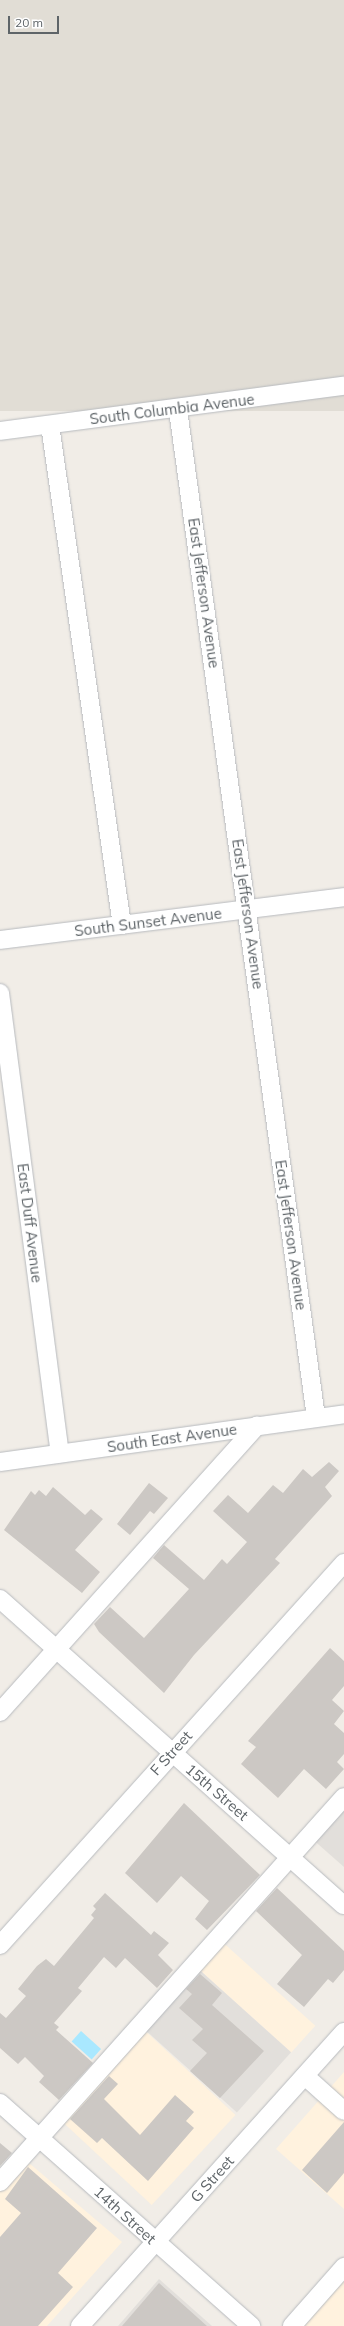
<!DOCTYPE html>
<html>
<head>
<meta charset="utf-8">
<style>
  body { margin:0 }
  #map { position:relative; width:344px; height:2326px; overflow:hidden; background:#f1ede7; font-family:Mulish,sans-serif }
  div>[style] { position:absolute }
  .commercial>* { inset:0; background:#fff2de; transform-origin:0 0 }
  .industrial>* { inset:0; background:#e2dfdb; transform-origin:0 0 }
  .education>* { inset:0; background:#e1ddd5; transform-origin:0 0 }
  .water>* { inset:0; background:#a9e8ff; transform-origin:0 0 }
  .building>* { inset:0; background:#ccc8c4 }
  .roads { filter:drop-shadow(0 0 1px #b7babe) drop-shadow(0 0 1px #b7babe) }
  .minor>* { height:18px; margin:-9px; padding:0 9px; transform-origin:9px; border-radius:9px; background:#fff }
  span { translate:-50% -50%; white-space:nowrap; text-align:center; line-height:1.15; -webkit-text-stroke:4px #fff; paint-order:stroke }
  .street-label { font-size:15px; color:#5e6468 }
  .scale { position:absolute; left:8px; top:16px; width:51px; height:18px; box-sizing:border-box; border:2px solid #5e6468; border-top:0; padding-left:5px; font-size:12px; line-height:14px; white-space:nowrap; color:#5e6468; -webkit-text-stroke:3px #fff; paint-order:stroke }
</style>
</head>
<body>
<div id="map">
  <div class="commercial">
    <div style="left:218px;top:1938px;width:131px;height:36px;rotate:42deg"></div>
    <div style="left:139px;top:2025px;width:132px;height:123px;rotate:43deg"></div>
    <div style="clip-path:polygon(344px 2072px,344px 2209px,276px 2149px)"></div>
    <div style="clip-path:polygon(22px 2157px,122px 2242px,47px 2326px,0 2326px,0 2182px)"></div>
    <div style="clip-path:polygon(344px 2267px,344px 2326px,292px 2326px)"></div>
  </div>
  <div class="industrial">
    <div style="clip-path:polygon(344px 1810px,344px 1867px,310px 1837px)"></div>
    <div style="left:193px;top:1964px;width:132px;height:81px;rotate:42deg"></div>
    <div style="clip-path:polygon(159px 2279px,212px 2326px,118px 2326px)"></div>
  </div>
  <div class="education">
    <div style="left:0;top:0;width:344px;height:411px"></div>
  </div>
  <div class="water">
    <div style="left:81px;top:2031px;width:27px;height:14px;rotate:42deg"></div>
  </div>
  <div class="building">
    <div style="clip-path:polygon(329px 1462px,339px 1471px,325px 1487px,332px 1496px,275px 1559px,280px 1563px,194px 1655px,164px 1693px,99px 1632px,94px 1624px,110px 1607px,144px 1638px,189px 1589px,153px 1558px,164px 1545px,204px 1580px,222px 1559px,227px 1564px,247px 1542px,213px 1511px,228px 1495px,248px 1513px,273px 1485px,283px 1493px,303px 1469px,312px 1477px)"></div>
    <div style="clip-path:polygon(149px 1483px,168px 1498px,154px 1514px,150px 1511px,130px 1535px,117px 1524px)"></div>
    <div style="clip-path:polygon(53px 1487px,85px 1515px,91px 1509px,103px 1519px,75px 1550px,100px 1572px,82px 1593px,4px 1530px,31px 1491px,35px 1495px,39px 1490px,46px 1496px)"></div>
    <div style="clip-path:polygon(330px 1648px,344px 1661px,344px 1686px,332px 1700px,344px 1711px,334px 1724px,344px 1733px,344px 1754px,337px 1762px,344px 1769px,326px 1789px,304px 1769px,278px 1798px,241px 1764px,256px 1747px,248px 1741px)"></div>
    <div style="clip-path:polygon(184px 1803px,260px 1875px,207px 1930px,195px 1919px,209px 1901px,181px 1876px,157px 1903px,125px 1873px)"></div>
    <div style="clip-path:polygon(277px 1888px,344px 1951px,344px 1970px,333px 1983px,328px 1979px,304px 2007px,277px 1984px,302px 1955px,256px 1911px)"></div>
    <div style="clip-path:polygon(105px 1893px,151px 1935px,154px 1931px,169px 1943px,158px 1955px,173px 1970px,157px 1988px,125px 1958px,116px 1968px,104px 1957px,78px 1988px,82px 1991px,54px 2023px,59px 2027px,56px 2030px,93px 2063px,59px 2100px,39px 2082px,44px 2076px,25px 2057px,18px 2064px,0 2048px,0 2013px,6px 2018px,26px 1996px,18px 1989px,37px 1966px,46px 1959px,54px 1966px,94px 1918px,91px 1915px,96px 1909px,93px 1906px)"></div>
    <div style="clip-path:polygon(200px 1974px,222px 1993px,212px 2005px,264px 2051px,220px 2098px,190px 2071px,207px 2053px,192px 2040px,203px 2029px,179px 2008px,192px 1994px,186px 1989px)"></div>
    <div style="clip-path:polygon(109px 2076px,118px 2084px,104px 2099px,140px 2135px,175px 2095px,194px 2112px,186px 2121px,194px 2128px,148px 2181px,102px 2138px,97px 2143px,70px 2119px)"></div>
    <div style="clip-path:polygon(344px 2122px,344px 2173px,327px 2193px,302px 2170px)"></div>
    <div style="clip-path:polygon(0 2143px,12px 2153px,0 2166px)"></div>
    <div style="clip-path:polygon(28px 2167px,97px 2228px,58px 2273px,73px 2287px,38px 2326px,0 2326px,0 2237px,21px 2213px,5px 2199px)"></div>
    <div style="clip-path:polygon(159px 2283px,207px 2326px,122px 2326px)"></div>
  </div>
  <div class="roads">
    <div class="minor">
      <div style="left:178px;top:410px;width:1017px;rotate:82.2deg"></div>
      <div style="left:50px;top:425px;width:505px;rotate:81.81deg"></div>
      <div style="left:0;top:431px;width:347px;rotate:-7.5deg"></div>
      <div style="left:0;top:940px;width:347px;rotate:-7.1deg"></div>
      <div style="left:0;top:993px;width:464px;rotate:82.6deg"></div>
      <div style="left:0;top:1462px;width:347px;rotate:-7.9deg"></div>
      <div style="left:0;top:1599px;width:460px;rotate:41.7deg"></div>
      <div style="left:0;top:1712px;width:385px;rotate:-48.1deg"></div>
      <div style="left:0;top:1945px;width:514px;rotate:-48deg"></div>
      <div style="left:305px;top:2076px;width:52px;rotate:41.9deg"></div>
      <div style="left:0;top:2103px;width:336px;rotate:41.6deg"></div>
      <div style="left:0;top:2182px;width:516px;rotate:-48.22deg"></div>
      <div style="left:80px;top:2326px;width:395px;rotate:-48.1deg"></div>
      <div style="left:292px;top:2326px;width:79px;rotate:-48.6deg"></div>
    </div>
  </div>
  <div class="street-label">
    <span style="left:172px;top:409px;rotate:-7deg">South Columbia Avenue</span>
    <span style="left:204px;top:593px;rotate:82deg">East Jefferson Avenue</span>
    <span style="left:248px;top:914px;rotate:82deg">East Jefferson Avenue</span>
    <span style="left:148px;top:922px;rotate:-7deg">South Sunset Avenue</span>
    <span style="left:30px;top:1223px;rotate:83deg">East Duff Avenue</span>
    <span style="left:291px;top:1235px;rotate:82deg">East Jefferson Avenue</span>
    <span style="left:172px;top:1438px;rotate:-8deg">South East Avenue</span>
    <span style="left:171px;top:1753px;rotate:-48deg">F Street</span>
    <span style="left:217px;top:1792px;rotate:41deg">15th Street</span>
    <span style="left:212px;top:2179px;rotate:-48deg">G Street</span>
    <span style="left:125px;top:2215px;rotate:42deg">14th Street</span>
  </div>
  <div class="scale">20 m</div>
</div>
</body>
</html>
